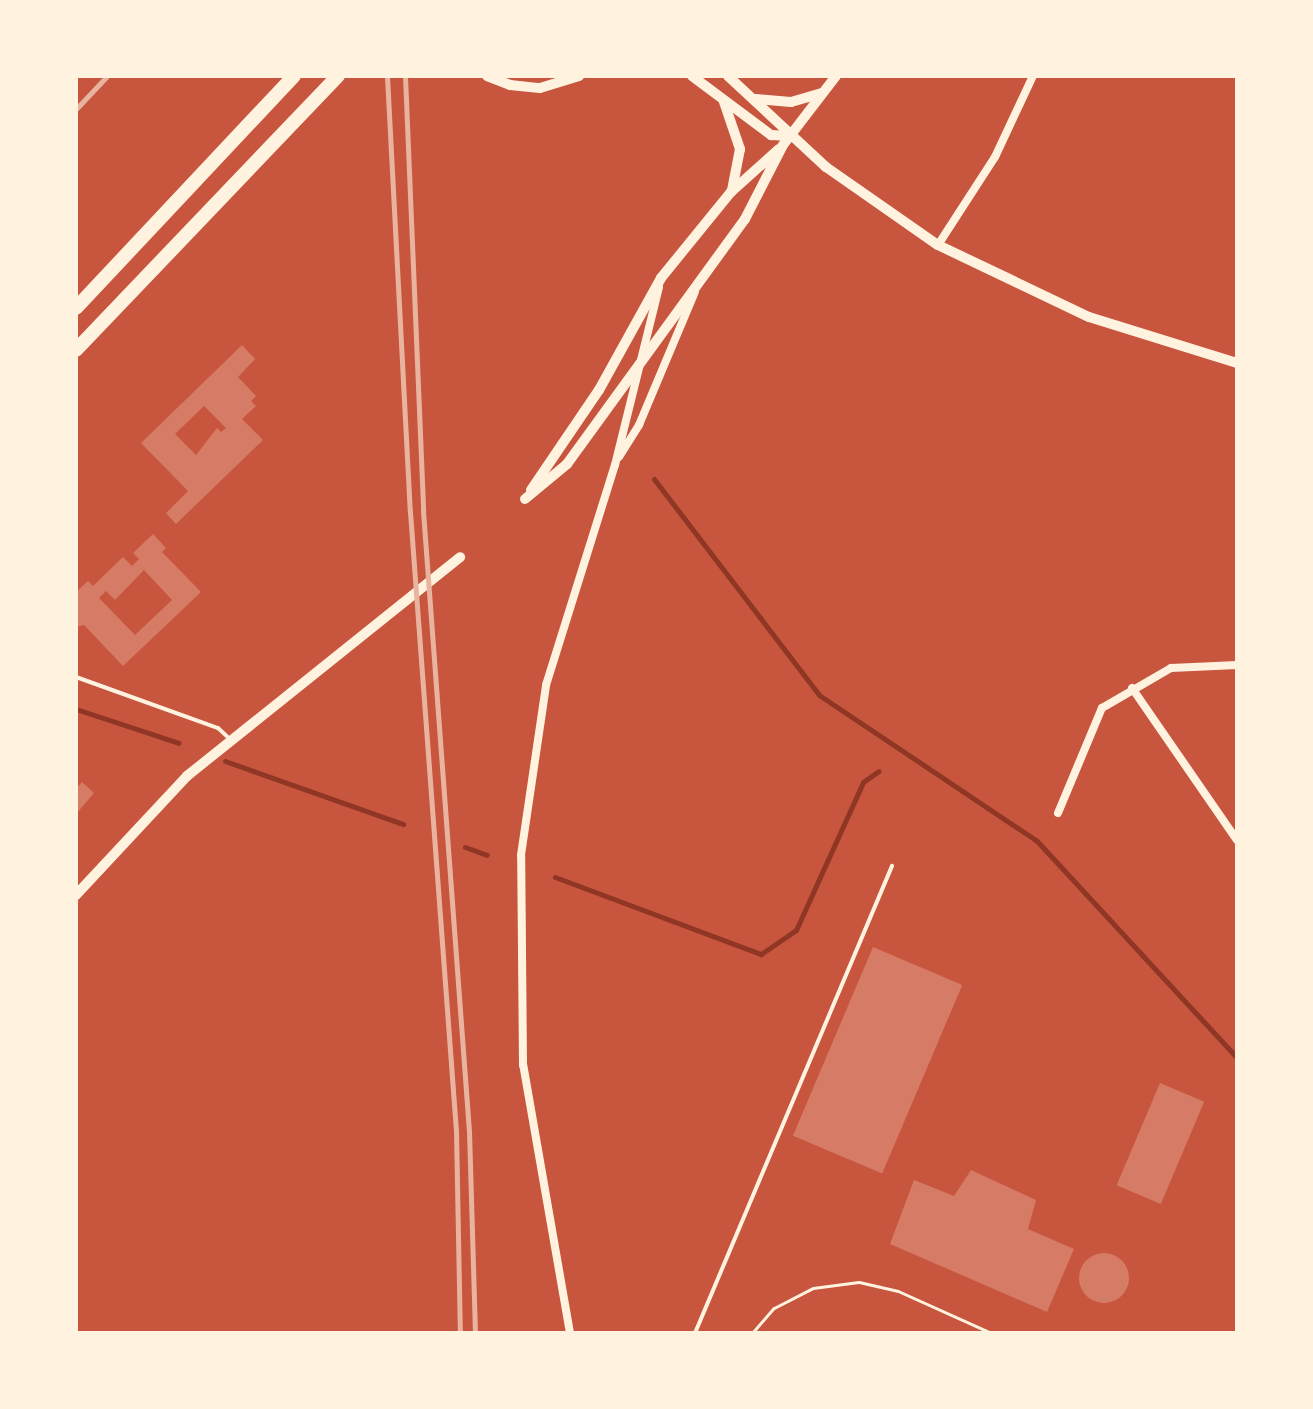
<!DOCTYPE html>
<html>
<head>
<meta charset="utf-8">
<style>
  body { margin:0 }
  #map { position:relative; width:1313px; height:1409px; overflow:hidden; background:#c8553d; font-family:Rubik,sans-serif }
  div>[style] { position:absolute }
  .stream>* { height:5px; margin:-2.5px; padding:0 2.5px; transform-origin:2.5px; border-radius:2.5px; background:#8f3625 }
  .building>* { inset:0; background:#d67c66; transform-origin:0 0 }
  .round { border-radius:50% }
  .path>* { height:3px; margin:-1.5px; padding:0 1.5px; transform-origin:1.5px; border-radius:1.5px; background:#fff3e0 }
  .service>* { height:4px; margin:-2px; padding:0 2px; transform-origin:2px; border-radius:2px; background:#fff3e0 }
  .minor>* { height:8px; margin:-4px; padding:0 4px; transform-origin:4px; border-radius:4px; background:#fff3e0 }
  .tertiary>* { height:10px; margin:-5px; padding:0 5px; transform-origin:5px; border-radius:5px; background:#fff3e0 }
  .motorway>* { height:14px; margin:-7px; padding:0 7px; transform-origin:7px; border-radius:7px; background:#fff3e0 }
  .rail>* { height:5px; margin:-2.5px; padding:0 2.5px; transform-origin:2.5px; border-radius:2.5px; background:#e9b49f }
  span { translate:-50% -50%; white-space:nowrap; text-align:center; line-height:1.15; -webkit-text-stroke:8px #fff3e0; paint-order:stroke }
  .frame { position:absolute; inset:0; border:78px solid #fff3e0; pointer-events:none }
</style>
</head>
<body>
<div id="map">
  <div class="stream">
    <div style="left:654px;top:479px;width:272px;rotate:52.6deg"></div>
    <div style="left:819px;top:695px;width:262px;rotate:33.8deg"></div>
    <div style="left:1037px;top:841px;width:295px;rotate:47.3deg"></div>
    <div style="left:76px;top:709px;width:108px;rotate:18.3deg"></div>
    <div style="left:225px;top:761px;width:189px;rotate:19.5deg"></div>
    <div style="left:465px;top:847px;width:23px;rotate:20deg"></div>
    <div style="left:555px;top:877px;width:220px;rotate:20.5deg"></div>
    <div style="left:761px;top:954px;width:42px;rotate:-34.4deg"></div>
    <div style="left:796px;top:930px;width:162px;rotate:-65.6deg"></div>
    <div style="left:863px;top:782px;width:19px;rotate:-35deg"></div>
  </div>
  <div class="building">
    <div style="clip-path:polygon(evenodd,242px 345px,255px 359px,238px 377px,256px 396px,251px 401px,256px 406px,242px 419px,263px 440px,176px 524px,166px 513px,188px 491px,141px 443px,242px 345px,204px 406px,226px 428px,221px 432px,217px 428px,196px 455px,175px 434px,204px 406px)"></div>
    <div style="clip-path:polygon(evenodd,153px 534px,166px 548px,162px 552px,201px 592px,123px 666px,84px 625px,76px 627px,76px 592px,88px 581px,93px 586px,123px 557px,132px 566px,139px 559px,133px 553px,153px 534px,144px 570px,172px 600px,135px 635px,99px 598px,106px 591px,115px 600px,144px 570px)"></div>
    <div style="clip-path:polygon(82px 782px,94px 793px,76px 814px,76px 789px)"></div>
    <div style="left:873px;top:947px;width:97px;height:205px;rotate:23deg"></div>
    <div style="left:1160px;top:1083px;width:48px;height:111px;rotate:23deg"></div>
    <div style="clip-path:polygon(971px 1170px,1036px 1200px,1028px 1229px,1074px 1249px,1047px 1312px,890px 1244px,914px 1180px,954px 1196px)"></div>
    <div class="round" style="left:1079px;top:1253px;width:50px;height:50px"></div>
  </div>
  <div class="path">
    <div style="left:752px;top:1333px;width:33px;rotate:-49deg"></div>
    <div style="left:774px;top:1308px;width:44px;rotate:-27.1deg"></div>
    <div style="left:813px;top:1288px;width:46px;rotate:-7.4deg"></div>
    <div style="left:859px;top:1282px;width:40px;rotate:13deg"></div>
    <div style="left:898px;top:1291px;width:102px;rotate:24.3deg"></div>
  </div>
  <div class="service">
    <div style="left:76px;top:677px;width:151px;rotate:19.8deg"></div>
    <div style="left:218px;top:728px;width:16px;rotate:43deg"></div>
    <div style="left:695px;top:1333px;width:507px;rotate:-67.13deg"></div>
  </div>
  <div class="minor">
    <div style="left:938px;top:245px;width:105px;rotate:-57.1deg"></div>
    <div style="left:995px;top:157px;width:89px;rotate:-64.9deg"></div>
    <div style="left:619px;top:457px;width:38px;rotate:-58deg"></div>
    <div style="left:639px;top:425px;width:144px;rotate:-67.2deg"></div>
    <div style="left:1132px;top:688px;width:185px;rotate:55.4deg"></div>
    <div style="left:1058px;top:813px;width:114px;rotate:-67.3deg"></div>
    <div style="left:1102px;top:708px;width:80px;rotate:-30.1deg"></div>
    <div style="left:1171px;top:668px;width:66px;rotate:-2.6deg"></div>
    <div style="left:570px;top:1333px;width:272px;rotate:-99.9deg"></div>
    <div style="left:523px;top:1065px;width:210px;rotate:-90.5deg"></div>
    <div style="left:521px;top:855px;width:172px;rotate:-81.6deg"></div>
    <div style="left:546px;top:685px;width:231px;rotate:-72.6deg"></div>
    <div style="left:615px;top:465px;width:183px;rotate:-76.1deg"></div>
  </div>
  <div class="tertiary">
    <div style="left:487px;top:76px;width:25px;rotate:21deg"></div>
    <div style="left:510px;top:85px;width:30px;rotate:6deg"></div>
    <div style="left:540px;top:88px;width:41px;rotate:-17.1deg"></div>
    <div style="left:692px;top:76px;width:99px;rotate:36.8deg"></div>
    <div style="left:771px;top:135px;width:19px;rotate:3deg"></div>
    <div style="left:728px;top:76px;width:134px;rotate:42.9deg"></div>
    <div style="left:826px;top:167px;width:136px;rotate:34.9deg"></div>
    <div style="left:938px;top:245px;width:167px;rotate:25.5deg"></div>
    <div style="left:1089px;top:317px;width:155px;rotate:17.3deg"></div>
    <div style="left:756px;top:99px;width:35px;rotate:5deg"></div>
    <div style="left:791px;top:102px;width:32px;rotate:-16deg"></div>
    <div style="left:724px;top:102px;width:50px;rotate:71.2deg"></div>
    <div style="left:740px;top:149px;width:42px;rotate:101deg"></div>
    <div style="left:531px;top:490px;width:121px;rotate:-55.8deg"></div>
    <div style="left:599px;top:390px;width:128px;rotate:-61deg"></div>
    <div style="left:661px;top:278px;width:111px;rotate:-50.9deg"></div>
    <div style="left:731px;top:192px;width:64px;rotate:-41.9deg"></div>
    <div style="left:525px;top:499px;width:55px;rotate:-39.8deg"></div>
    <div style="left:567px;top:464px;width:303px;rotate:-54deg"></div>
    <div style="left:745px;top:219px;width:83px;rotate:-62.8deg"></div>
    <div style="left:783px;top:145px;width:87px;rotate:-52.5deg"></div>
    <div style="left:76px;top:895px;width:163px;rotate:-47deg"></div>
    <div style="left:187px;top:776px;width:350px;rotate:-38.7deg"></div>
  </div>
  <div class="motorway">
    <div style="left:76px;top:308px;width:318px;rotate:-46.8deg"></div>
    <div style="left:76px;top:350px;width:379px;rotate:-46.3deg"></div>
  </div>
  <div class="rail">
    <div style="left:387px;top:76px;width:437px;rotate:87deg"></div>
    <div style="left:410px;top:512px;width:621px;rotate:85.75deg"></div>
    <div style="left:456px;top:1131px;width:202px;rotate:88.9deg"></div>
    <div style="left:405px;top:76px;width:435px;rotate:87.6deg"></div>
    <div style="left:423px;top:511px;width:622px;rotate:85.76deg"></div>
    <div style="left:469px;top:1131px;width:202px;rotate:88.3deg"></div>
    <div style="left:76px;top:109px;width:45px;rotate:-46.8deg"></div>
  </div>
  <div class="frame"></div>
</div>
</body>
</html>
